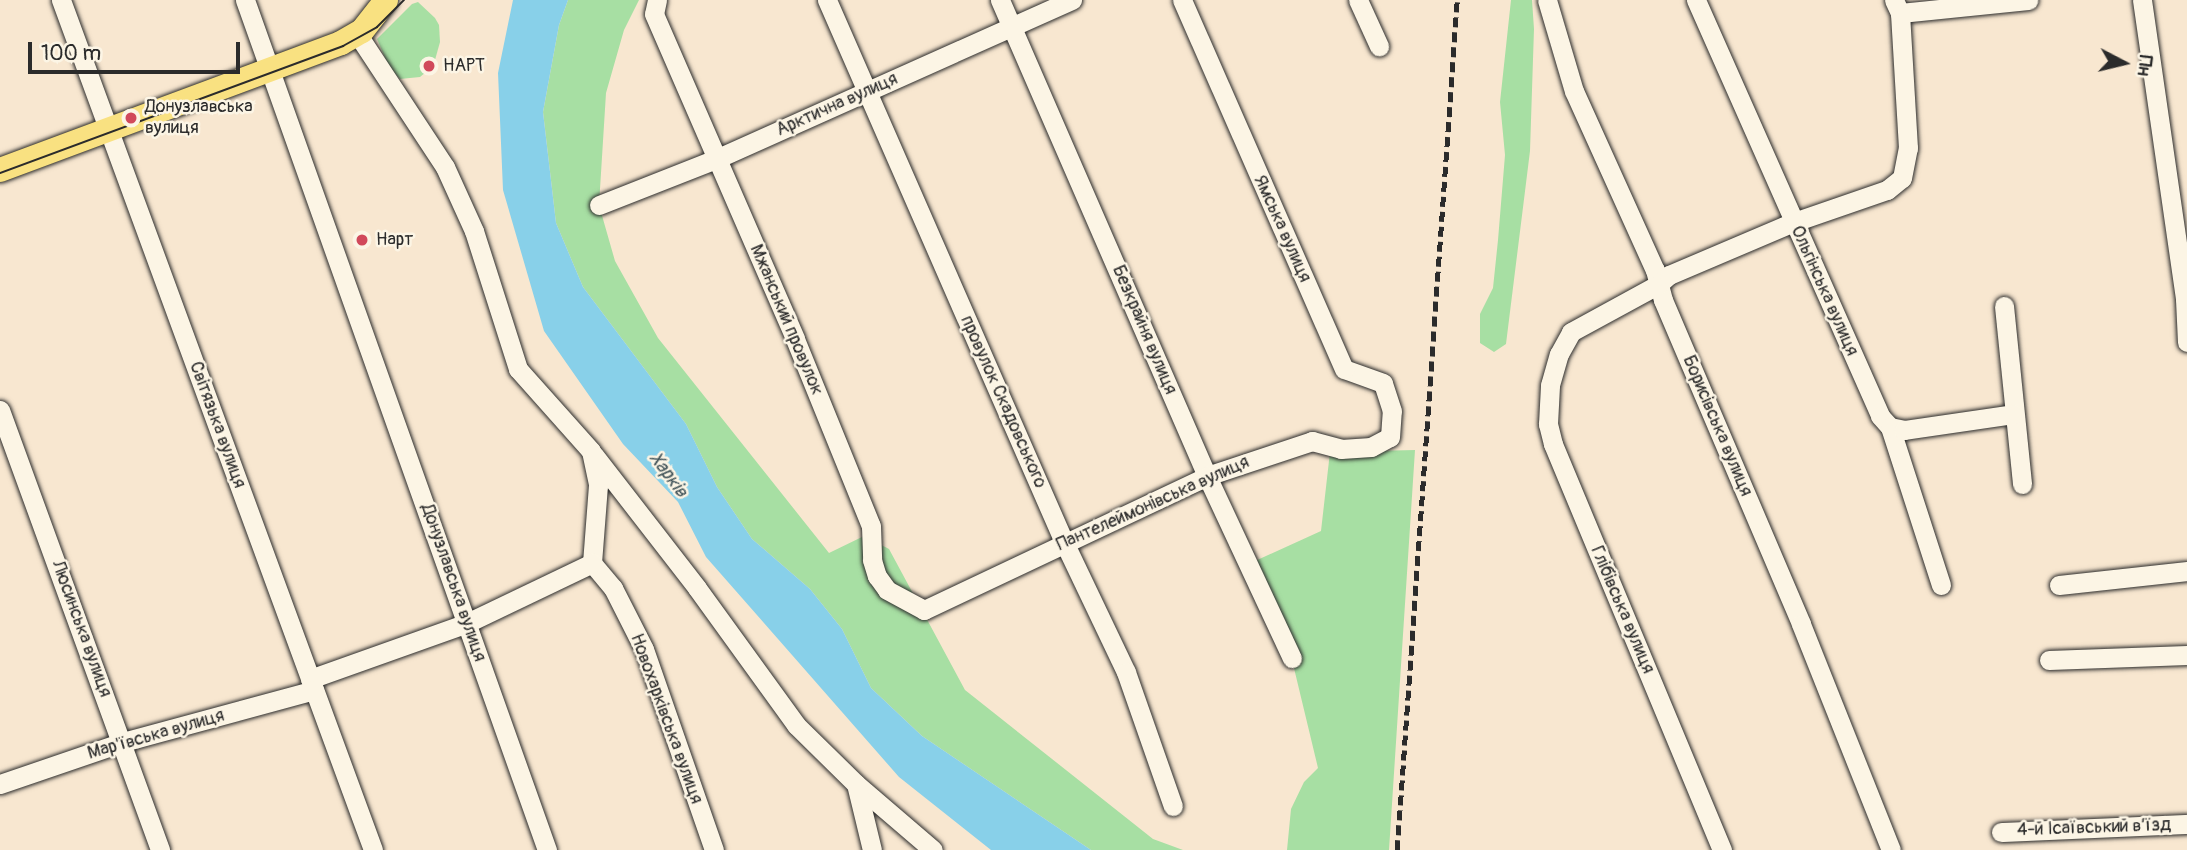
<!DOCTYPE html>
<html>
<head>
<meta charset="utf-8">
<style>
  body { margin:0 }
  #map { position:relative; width:2187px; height:850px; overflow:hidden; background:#f8e7d0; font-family:Pangolin,sans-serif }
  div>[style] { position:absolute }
  .green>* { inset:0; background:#a7dfa3 }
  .water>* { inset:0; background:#88d0e9 }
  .roads { filter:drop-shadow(0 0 2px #2b2b2b) drop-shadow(0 0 2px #2b2b2b) }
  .minor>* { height:19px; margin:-9.5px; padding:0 9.5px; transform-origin:9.5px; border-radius:9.5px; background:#fcf5e5 }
  .major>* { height:24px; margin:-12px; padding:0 12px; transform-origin:12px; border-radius:12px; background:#f9e181 }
  .tram>* { height:2px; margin:-1px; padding:0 1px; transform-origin:1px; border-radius:1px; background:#2b2b2b }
  .rail>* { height:4.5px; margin-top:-2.25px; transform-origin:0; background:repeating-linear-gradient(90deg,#2b2b2b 0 10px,transparent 0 15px) }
  .dots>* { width:19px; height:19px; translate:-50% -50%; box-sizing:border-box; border:4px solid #fcf5e5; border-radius:50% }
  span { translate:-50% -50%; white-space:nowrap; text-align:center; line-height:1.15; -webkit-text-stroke:5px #fcf5e5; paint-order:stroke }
  .poi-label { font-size:18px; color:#2b2b2b }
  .left { translate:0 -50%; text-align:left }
  .street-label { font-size:18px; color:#2b2b2b }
  .water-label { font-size:19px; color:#42545a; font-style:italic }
  .north { position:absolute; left:2089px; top:28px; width:70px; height:70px; -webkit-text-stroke:5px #fcf5e5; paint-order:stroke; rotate:97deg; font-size:19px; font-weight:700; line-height:28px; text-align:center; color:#2b2b2b }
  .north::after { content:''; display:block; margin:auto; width:24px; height:32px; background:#2b2b2b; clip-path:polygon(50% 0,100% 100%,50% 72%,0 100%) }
  .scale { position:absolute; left:28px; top:42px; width:212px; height:32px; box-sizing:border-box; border:4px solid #2b2b2b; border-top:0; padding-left:9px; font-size:21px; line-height:24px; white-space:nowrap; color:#2b2b2b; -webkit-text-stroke:5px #fcf5e5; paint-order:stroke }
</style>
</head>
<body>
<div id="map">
  <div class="green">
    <div style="clip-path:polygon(568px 0,639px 0,624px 30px,606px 93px,599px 205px,615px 261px,658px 338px,829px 553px,864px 536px,889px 549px,965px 690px,1153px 839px,1183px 850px,1091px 850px,922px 736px,871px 688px,842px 629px,810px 589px,752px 539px,717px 487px,686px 424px,583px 287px,556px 223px,543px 112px,559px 25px)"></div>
    <div style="clip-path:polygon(1511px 0,1532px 0,1534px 29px,1530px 151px,1506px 344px,1494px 352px,1480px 343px,1480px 314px,1493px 288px,1498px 240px,1505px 155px,1500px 102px)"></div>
    <div style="clip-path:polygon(418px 2px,435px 18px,439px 25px,440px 42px,435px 60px,426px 72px,420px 77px,400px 79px,389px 67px,377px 39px,412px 4px)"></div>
    <div style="clip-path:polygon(1415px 450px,1389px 850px,1287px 850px,1291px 809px,1304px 782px,1318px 768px,1293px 664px,1255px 561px,1321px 531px,1330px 452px)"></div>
  </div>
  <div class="water">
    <div style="clip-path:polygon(513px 0,568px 0,559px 25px,543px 112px,556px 223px,583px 287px,686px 424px,717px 487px,752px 539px,810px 589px,842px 629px,871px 688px,922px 736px,1091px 850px,991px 850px,899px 777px,706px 557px,678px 502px,623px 444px,544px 331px,503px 190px,498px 73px)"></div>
  </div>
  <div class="roads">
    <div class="minor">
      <div style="left:61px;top:0;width:905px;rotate:69.84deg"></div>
      <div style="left:245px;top:0;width:902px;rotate:70.44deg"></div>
      <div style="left:657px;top:0;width:14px;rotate:102deg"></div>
      <div style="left:654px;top:14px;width:354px;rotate:66.5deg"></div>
      <div style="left:795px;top:339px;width:202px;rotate:67.9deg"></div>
      <div style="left:871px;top:526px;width:34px;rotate:88deg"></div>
      <div style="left:872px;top:560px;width:17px;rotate:73deg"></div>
      <div style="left:877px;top:576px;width:17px;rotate:54deg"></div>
      <div style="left:887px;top:590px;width:42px;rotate:28.4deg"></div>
      <div style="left:924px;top:610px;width:313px;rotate:-25.3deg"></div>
      <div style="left:1207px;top:476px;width:111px;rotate:-18.4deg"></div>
      <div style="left:1312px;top:441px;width:30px;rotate:15deg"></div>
      <div style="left:1341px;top:449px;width:30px;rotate:-4deg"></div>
      <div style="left:1371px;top:447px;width:21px;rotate:-28deg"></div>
      <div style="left:1390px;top:437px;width:26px;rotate:-86deg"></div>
      <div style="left:1392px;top:411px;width:29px;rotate:-108deg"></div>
      <div style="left:1383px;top:383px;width:41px;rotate:-160.3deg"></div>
      <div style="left:1344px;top:369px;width:403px;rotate:-113.7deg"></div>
      <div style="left:827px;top:0;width:592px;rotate:66.38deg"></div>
      <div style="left:1064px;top:542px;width:144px;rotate:64.5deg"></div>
      <div style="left:1126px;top:672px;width:142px;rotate:70.7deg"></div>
      <div style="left:1000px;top:0;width:519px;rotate:66.5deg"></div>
      <div style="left:1207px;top:476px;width:201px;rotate:65deg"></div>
      <div style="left:1358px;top:0;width:51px;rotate:65.5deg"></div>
      <div style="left:1547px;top:0;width:95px;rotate:73.5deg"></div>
      <div style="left:1574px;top:91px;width:196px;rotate:65.7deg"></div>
      <div style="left:1655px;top:270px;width:31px;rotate:75deg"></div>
      <div style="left:1663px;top:300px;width:352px;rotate:66.9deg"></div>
      <div style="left:1801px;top:624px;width:243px;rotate:68.3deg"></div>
      <div style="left:1696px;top:0;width:455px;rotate:66.1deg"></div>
      <div style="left:1880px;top:416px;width:15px;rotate:48deg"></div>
      <div style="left:1890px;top:427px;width:166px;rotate:72.1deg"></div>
      <div style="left:2142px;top:0;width:302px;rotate:81.8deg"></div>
      <div style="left:2185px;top:299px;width:43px;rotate:87.3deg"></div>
      <div style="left:1900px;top:13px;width:129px;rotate:-5.8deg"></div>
      <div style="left:358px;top:35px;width:158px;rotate:56.6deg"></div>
      <div style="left:445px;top:167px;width:70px;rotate:65.6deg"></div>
      <div style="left:474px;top:231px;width:145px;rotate:72.3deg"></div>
      <div style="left:518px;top:369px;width:110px;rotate:48.3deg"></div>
      <div style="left:591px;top:451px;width:35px;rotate:78deg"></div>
      <div style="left:598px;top:485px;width:78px;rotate:94.4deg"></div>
      <div style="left:592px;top:563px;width:33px;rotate:50deg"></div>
      <div style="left:613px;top:588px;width:68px;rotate:63.1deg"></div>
      <div style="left:644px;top:649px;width:213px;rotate:70.8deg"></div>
      <div style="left:599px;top:205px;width:126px;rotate:-21.5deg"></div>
      <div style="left:716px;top:159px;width:390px;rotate:-24.1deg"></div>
      <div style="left:2004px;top:306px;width:179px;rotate:84.2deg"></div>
      <div style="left:0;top:410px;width:468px;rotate:70deg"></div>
      <div style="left:1890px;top:427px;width:14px;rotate:12deg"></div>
      <div style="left:1904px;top:430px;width:111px;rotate:-8.3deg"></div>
      <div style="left:594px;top:455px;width:168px;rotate:52.2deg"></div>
      <div style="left:697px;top:588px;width:169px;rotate:54.1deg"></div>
      <div style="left:796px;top:725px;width:84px;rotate:44.5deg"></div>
      <div style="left:856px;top:784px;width:101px;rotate:40.6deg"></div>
      <div style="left:2059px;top:585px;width:129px;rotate:-6.2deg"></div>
      <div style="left:2049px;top:660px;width:138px;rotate:-2.1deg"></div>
      <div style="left:310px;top:679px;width:167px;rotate:-19.6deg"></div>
      <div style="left:467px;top:623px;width:139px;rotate:-25.6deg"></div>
      <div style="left:0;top:784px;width:130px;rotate:-18.9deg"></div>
      <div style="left:123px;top:742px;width:198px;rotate:-15.2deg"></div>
      <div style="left:856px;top:784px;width:68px;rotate:76.4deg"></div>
      <div style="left:2001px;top:832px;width:186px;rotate:-2.5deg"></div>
      <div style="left:1722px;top:850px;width:440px;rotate:-112.6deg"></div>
      <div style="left:1553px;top:444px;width:21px;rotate:-104deg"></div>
      <div style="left:1548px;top:424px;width:39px;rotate:-87deg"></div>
      <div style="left:1550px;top:385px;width:32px;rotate:-74deg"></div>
      <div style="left:1559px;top:354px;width:25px;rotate:-61deg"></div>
      <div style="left:1571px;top:332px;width:100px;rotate:-28.6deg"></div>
      <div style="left:1659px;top:284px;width:13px;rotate:-42deg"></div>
      <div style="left:1669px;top:275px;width:136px;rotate:-23deg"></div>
      <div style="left:1794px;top:222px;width:98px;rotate:-19deg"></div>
      <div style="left:1887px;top:190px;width:19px;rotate:-39deg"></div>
      <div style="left:1902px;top:178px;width:31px;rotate:-79deg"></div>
      <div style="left:1908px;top:148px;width:135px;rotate:-93.4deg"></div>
      <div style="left:1900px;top:13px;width:14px;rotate:-115deg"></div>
    </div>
    <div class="major">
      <div style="left:0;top:170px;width:364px;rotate:-20.4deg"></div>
      <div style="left:341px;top:43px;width:24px;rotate:-30deg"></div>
      <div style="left:362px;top:31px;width:39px;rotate:-52deg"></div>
    </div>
  </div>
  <div class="tram">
    <div style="left:0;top:173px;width:366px;rotate:-20.3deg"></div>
    <div style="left:343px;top:46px;width:39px;rotate:-29deg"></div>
    <div style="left:377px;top:27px;width:38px;rotate:-45deg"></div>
  </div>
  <div class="rail">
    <div style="left:1397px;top:850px;width:852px;rotate:-85.96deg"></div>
  </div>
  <div class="dots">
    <div style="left:429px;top:66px;background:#d1495b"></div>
    <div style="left:131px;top:118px;background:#d1495b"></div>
    <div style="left:362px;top:240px;background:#d1495b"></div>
  </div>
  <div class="poi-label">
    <span class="left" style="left:443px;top:66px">НАРТ</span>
    <span class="left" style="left:145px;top:118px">Донузлавська<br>вулиця</span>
    <span class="left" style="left:376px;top:240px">Нарт</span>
  </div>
  <div class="street-label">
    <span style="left:837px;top:105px;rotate:-24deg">Арктична вулиця</span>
    <span style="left:1282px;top:229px;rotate:66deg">Ямська вулиця</span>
    <span style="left:1824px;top:291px;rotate:66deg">Ольгінська вулиця</span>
    <span style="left:786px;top:320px;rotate:67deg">Мжанський провулок</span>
    <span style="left:1144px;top:330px;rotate:67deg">Безкрайня вулиця</span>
    <span style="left:1003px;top:402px;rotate:66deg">провулок Скадовського</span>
    <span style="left:217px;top:425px;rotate:70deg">Світязька вулиця</span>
    <span style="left:1717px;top:426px;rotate:67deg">Борисівська вулиця</span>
    <span style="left:1153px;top:504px;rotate:-24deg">Пантелеймонівська вулиця</span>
    <span style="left:453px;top:583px;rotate:71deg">Донузлавська вулиця</span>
    <span style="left:1622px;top:610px;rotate:67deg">Глібівська вулиця</span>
    <span style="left:81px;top:629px;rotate:70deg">Люсинська вулиця</span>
    <span style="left:666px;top:719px;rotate:70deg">Новохарківська вулиця</span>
    <span style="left:156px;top:735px;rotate:-16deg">Мар'ївська вулиця</span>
    <span style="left:2094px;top:828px;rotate:-2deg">4-й Ісаївський в’їзд</span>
  </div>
  <div class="water-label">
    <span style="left:668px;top:475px;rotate:53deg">Харків</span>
  </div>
  <div class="north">Пн</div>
  <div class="scale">100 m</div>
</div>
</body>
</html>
